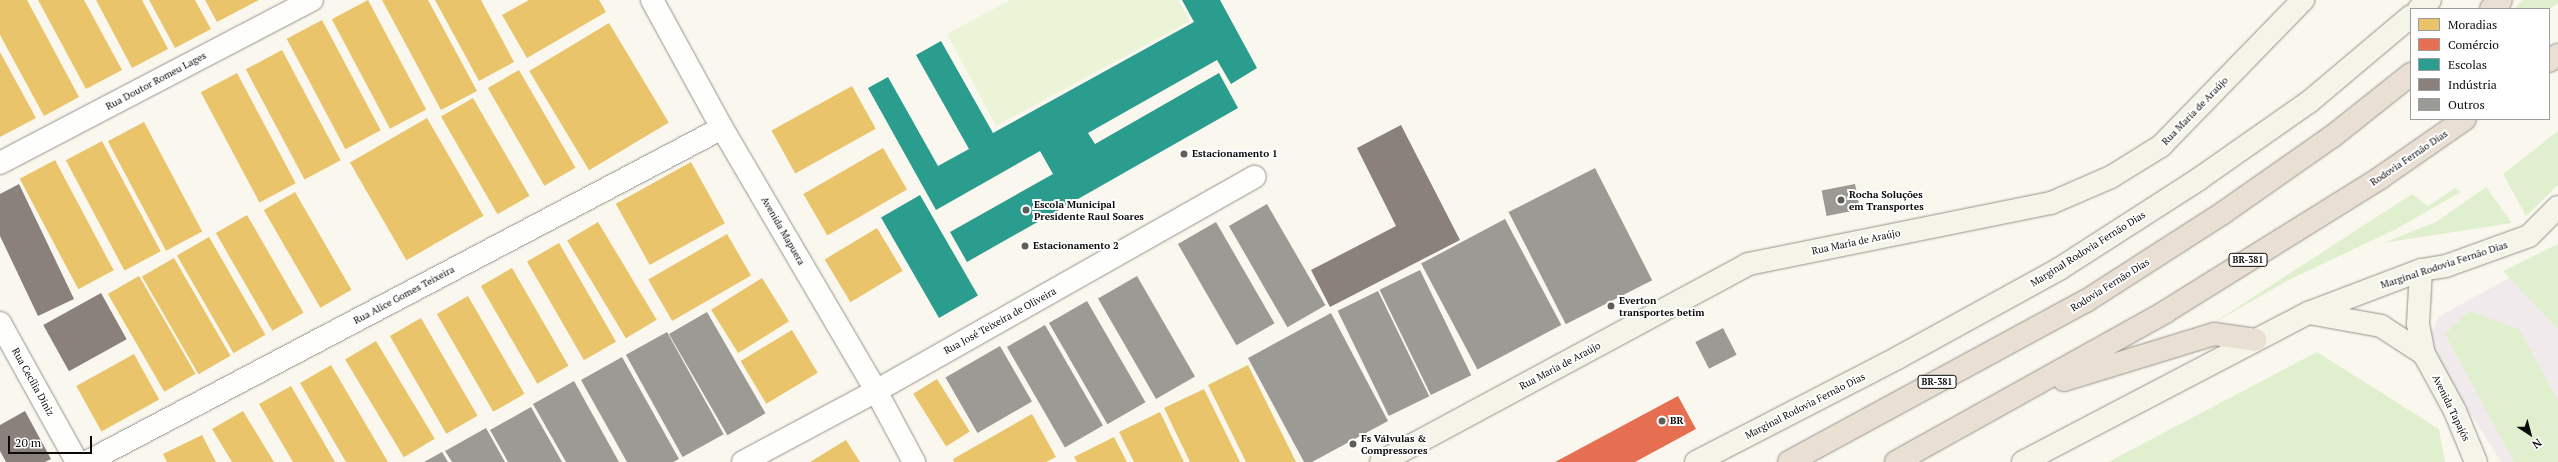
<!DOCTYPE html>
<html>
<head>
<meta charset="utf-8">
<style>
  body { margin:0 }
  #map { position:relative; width:2558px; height:462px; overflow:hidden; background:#faf8ee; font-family:"PT Serif",serif }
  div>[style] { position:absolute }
  .industrial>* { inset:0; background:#f1eaec }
  .green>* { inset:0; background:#e0f0ce }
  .pitch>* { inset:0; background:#ebf4d7 }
  .homes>* { inset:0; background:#e9c46a; transform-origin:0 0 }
  .shops>* { inset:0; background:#e76f51 }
  .schools>* { inset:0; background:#2a9d8f; transform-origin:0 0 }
  .industry>* { inset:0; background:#8a817c; transform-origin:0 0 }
  .building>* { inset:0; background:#9c9a94; transform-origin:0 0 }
  .roads { filter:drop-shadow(0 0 1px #93928d) drop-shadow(0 0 1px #93928d) }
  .street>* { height:22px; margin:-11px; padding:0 11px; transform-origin:11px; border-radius:11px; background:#fefefc }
  .secondary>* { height:22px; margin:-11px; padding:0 11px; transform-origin:11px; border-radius:11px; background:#f4f4e8 }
  .highway>* { height:22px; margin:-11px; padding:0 11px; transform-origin:11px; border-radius:11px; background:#e9dfd3 }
  .dots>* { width:11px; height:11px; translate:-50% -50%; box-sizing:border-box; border:2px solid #fff; border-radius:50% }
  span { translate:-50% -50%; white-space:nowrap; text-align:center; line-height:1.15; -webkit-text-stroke:4px #fff; paint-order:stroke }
  .shield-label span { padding:1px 3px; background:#fff; border:1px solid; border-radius:3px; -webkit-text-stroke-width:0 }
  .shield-label { font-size:9px; color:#0b0b0b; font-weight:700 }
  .street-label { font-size:10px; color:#0b0b0b }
  .poi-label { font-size:10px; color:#0b0b0b; font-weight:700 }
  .left { translate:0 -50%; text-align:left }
  .legend { position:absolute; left:2410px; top:8px; width:140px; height:112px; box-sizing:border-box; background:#fff; border:1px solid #9d9d9d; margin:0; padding:5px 7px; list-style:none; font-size:12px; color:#0b0b0b }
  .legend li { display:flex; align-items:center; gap:8px; height:20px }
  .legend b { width:20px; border:1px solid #9d9d9d }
  .north { position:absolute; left:2510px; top:414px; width:40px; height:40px; -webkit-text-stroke:3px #fff; paint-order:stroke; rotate:144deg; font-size:11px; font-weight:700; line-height:16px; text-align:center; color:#0b0b0b }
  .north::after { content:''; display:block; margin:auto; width:14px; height:18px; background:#0b0b0b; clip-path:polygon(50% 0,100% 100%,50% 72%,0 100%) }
  .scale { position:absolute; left:8px; top:436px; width:84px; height:18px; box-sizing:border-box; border:2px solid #0b0b0b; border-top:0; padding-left:5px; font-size:12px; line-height:14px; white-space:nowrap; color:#0b0b0b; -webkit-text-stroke:3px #fff; paint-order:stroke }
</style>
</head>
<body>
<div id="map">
  <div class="industrial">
    <div style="clip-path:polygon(2558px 251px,2558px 462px,2501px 462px,2427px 345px,2438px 317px)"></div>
  </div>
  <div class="green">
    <div style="clip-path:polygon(2523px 0,2558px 0,2558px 3px,2549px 9px,2514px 9px)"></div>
    <div style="clip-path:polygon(2558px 131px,2558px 185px,2526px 216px,2503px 174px)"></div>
    <div style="clip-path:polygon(2486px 187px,2512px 223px,2383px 243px,2436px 222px)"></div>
    <div style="clip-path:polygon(2455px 188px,2461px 192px,2396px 229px,2289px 280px,2210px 325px,2412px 194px,2428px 206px)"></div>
    <div style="clip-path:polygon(2558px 244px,2558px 329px,2503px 271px)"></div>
    <div style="clip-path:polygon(2469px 311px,2519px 329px,2558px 401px,2558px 462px,2514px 462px,2445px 334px)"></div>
    <div style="clip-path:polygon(2317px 352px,2439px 429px,2445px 462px,2108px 462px)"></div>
  </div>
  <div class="pitch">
    <div style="clip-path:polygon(1010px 0,1178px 0,1190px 21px,996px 126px,947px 34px)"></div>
  </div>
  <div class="homes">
    <div style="clip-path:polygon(0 0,27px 0,79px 97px,44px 116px,0 35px)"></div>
    <div style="clip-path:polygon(38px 0,84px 0,122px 70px,86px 89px)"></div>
    <div style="clip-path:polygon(96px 0,142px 0,168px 49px,132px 68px)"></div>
    <div style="clip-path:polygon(149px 0,195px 0,211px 29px,175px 48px)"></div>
    <div style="clip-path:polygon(205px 0,259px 0,217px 22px)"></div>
    <div style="left:368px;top:0;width:124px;height:41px;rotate:62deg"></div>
    <div style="clip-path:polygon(382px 0,428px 0,477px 91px,441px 110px)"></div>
    <div style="clip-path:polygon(435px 0,481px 0,514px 62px,479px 81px)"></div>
    <div style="clip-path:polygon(529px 0,599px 0,606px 12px,527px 58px,502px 15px)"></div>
    <div style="left:322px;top:20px;width:125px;height:40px;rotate:62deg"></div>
    <div style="left:609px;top:23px;width:116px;height:93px;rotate:59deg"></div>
    <div style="left:282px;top:50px;width:125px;height:41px;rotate:62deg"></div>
    <div style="clip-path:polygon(0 52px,36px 118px,0 137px)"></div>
    <div style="left:519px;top:70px;width:113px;height:36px;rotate:60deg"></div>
    <div style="left:237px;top:73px;width:125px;height:41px;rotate:62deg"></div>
    <div style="left:852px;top:86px;width:49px;height:92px;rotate:61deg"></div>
    <div style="left:473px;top:98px;width:113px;height:37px;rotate:60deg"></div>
    <div style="left:427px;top:118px;width:113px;height:89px;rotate:60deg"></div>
    <div style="left:144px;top:122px;width:124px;height:41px;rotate:62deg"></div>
    <div style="left:102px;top:141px;width:125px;height:41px;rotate:62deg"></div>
    <div style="left:883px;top:148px;width:48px;height:92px;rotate:60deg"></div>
    <div style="left:55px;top:160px;width:125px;height:40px;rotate:62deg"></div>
    <div style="left:691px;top:162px;width:70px;height:86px;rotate:61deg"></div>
    <div style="left:295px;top:192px;width:113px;height:36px;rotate:60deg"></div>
    <div style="left:247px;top:215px;width:113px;height:36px;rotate:60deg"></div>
    <div style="left:598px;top:222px;width:114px;height:36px;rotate:59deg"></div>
    <div style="left:877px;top:228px;width:50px;height:61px;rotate:59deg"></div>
    <div style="left:727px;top:234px;width:48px;height:91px;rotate:60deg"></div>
    <div style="left:209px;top:237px;width:113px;height:37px;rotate:60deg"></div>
    <div style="left:559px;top:243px;width:114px;height:37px;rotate:60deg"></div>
    <div style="left:174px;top:258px;width:113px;height:37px;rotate:60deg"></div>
    <div style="left:512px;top:268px;width:113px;height:36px;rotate:60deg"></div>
    <div style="left:139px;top:276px;width:113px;height:36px;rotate:60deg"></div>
    <div style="left:762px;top:278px;width:51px;height:60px;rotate:58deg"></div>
    <div style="left:468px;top:296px;width:113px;height:36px;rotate:60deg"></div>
    <div style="left:421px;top:318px;width:113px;height:36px;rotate:60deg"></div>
    <div style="left:792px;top:330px;width:50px;height:60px;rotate:59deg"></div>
    <div style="left:376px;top:341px;width:114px;height:36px;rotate:59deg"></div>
    <div style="left:134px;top:354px;width:52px;height:66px;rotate:61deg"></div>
    <div style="clip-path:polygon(331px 365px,388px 462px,346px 462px,300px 383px)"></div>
    <div style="clip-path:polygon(1248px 365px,1296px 462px,1246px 462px,1208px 385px)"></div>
    <div style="left:937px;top:379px;width:62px;height:28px;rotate:58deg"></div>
    <div style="clip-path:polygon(291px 386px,335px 462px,293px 462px,259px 404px)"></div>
    <div style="clip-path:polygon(1204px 389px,1240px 462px,1190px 462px,1164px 408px)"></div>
    <div style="clip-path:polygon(243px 411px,274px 462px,232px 462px,212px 429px)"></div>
    <div style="clip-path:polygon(1160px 412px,1184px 462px,1134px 462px,1119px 432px)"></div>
    <div style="clip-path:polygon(1032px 414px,1056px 457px,1046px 462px,954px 462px,953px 459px)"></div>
    <div style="clip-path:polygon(202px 435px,216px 462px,167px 462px,163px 454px)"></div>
    <div style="clip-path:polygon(1114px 437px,1127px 462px,1077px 462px,1074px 457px)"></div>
    <div style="clip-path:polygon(846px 440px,860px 462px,810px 462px)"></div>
  </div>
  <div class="shops">
    <div style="clip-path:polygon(1678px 396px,1696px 429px,1635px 462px,1555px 462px)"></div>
  </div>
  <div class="schools">
    <div style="clip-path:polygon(1182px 0,1220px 0,1257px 68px,1231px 84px,1217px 60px,1088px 133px,1095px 144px,1219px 73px,1238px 108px,967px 262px,950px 232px,1053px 174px,1040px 151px,936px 210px,868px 88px,888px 77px,938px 166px,969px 149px,916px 55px,941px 41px,993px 133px,1194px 22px)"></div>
    <div style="left:920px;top:195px;width:116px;height:45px;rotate:60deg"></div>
  </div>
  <div class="industry">
    <div style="clip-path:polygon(1401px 125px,1460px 240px,1330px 307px,1311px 270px,1396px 226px,1357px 148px)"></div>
    <div style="clip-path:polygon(19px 184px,74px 299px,38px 316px,0 236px,0 194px)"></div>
    <div style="left:101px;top:293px;width:53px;height:66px;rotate:61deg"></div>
    <div style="clip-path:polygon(25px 411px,51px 459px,45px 462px,6px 462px,0 451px,0 425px)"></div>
  </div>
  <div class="building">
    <div style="left:1595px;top:168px;width:126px;height:97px;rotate:63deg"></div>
    <div style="left:1855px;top:184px;width:26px;height:34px;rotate:79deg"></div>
    <div style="left:1267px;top:204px;width:117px;height:44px;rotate:60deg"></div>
    <div style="left:1505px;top:219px;width:120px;height:95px;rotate:62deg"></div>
    <div style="left:1216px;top:222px;width:117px;height:44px;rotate:60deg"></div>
    <div style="left:1420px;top:270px;width:117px;height:45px;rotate:64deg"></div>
    <div style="left:1137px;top:276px;width:116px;height:45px;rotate:60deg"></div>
    <div style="left:1378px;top:291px;width:117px;height:45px;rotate:64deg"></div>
    <div style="left:1087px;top:301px;width:117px;height:44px;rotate:60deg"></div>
    <div style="left:707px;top:312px;width:117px;height:44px;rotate:60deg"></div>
    <div style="clip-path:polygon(1331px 313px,1388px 421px,1312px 462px,1304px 462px,1248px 358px)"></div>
    <div style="left:1045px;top:325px;width:116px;height:44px;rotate:60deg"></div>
    <div style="left:1723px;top:328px;width:30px;height:31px;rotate:63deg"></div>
    <div style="left:667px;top:332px;width:117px;height:47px;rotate:61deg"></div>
    <div style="left:1000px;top:346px;width:64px;height:63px;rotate:60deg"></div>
    <div style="clip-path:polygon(622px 357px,679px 459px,673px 462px,627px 462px,581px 380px)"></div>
    <div style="clip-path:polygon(574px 381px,619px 462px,566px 462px,533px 404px)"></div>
    <div style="clip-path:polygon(531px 407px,562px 462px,508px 462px,490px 430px)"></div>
    <div style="clip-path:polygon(486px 428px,505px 462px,452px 462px,445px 451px)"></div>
    <div style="clip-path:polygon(442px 452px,448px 462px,424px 462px)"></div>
  </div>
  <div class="roads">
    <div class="street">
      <div style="left:652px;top:0;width:146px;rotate:61.3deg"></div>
      <div style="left:722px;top:128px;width:305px;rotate:59.6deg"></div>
      <div style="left:876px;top:391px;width:81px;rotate:61.8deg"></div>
      <div style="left:0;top:163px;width:352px;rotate:-27.6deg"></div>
      <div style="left:0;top:323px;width:159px;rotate:61deg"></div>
      <div style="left:87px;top:462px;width:717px;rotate:-27.74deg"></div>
      <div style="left:743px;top:462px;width:151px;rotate:-28.1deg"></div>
      <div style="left:876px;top:391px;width:435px;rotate:-29.5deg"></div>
    </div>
    <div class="secondary">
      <div style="left:2419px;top:9px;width:14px;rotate:-39deg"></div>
      <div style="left:2421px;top:270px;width:54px;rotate:93.2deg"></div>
      <div style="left:2418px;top:324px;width:31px;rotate:79deg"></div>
      <div style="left:2424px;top:354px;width:65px;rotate:61.5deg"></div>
      <div style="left:2455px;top:411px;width:55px;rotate:67.6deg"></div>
      <div style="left:2309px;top:313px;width:73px;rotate:10.2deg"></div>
      <div style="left:2381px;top:326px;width:51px;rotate:33.1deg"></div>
      <div style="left:1381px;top:462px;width:417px;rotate:-28.3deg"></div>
      <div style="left:1748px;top:264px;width:309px;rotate:-11.4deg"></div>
      <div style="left:2051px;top:203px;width:65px;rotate:-23.4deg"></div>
      <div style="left:2111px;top:177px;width:59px;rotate:-31.8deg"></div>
      <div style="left:2161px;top:146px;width:204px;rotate:-45.8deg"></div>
      <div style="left:1696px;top:462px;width:229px;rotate:-27.3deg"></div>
      <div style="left:1899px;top:357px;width:183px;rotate:-28.8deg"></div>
      <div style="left:2059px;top:269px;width:166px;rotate:-32.7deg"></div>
      <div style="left:2199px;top:179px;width:134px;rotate:-35deg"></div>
      <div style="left:2309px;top:102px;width:133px;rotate:-40.1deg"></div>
      <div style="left:2023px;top:462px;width:322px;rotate:-27.6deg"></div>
      <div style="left:2308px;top:313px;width:121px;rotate:-20.8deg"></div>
      <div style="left:2421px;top:270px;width:25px;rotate:-9deg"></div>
      <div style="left:2446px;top:266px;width:88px;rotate:-19.9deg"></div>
      <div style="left:2529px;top:236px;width:41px;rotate:-45deg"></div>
    </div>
    <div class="highway">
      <div style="left:2491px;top:9px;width:13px;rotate:-42deg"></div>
      <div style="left:2549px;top:61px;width:11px;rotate:-34deg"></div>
      <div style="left:2064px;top:380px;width:157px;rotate:-17deg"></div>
      <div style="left:2214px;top:334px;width:42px;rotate:8.1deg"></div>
      <div style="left:1789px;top:462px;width:338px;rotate:-28.5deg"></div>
      <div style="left:2086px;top:301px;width:163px;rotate:-32.7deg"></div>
      <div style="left:2223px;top:213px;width:134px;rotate:-35deg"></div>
      <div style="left:2333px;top:136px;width:100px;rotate:-38.5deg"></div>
      <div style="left:1896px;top:462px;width:308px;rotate:-29.1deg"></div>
      <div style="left:2165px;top:312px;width:253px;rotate:-31.9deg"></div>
      <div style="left:2380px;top:178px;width:103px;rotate:-34.8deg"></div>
    </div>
  </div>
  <div class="dots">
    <div style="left:1184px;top:154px;background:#5f5e5a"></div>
    <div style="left:1841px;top:200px;background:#5f5e5a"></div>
    <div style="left:1026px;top:210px;background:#5f5e5a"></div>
    <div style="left:1025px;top:246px;background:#5f5e5a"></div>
    <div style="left:1611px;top:306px;background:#5f5e5a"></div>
    <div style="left:1662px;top:421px;background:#5f5e5a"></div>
    <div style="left:1353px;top:444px;background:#5f5e5a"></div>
  </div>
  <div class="shield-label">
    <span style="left:2248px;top:260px">BR-381</span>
    <span style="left:1937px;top:382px">BR-381</span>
  </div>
  <div class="street-label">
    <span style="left:156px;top:81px;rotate:-28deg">Rua Doutor Romeu Lages</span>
    <span style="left:2195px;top:111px;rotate:-46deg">Rua Maria de Araújo</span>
    <span style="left:2409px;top:158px;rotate:-34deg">Rodovia Fernão Dias</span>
    <span style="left:783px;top:231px;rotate:60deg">Avenida Mapuera</span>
    <span style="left:1856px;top:242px;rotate:-12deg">Rua Maria de Araújo</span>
    <span style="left:2088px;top:249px;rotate:-32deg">Marginal Rodovia Fernão Dias</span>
    <span style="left:2444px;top:265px;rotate:-18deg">Marginal Rodovia Fernão Dias</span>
    <span style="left:2110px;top:285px;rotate:-32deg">Rodovia Fernão Dias</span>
    <span style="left:404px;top:295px;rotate:-28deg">Rua Alice Gomes Teixeira</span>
    <span style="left:1000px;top:321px;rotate:-29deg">Rua José Teixeira de Oliveira</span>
    <span style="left:1560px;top:366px;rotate:-28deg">Rua Maria de Araújo</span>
    <span style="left:33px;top:382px;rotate:61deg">Rua Cecília Diniz</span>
    <span style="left:1805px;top:406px;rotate:-27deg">Marginal Rodovia Fernão Dias</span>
    <span style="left:2451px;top:408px;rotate:64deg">Avenida Tapajós</span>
  </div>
  <div class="poi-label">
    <span class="left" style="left:1192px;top:154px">Estacionamento 1</span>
    <span class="left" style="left:1849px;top:200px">Rocha Soluções<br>em Transportes</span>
    <span class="left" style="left:1034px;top:210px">Escola Municipal<br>Presidente Raul Soares</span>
    <span class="left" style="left:1033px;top:246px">Estacionamento 2</span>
    <span class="left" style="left:1619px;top:306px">Everton<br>transportes betim</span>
    <span class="left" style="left:1670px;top:421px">BR</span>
    <span class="left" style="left:1361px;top:444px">Fs Válvulas &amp;<br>Compressores</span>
  </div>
  <ul class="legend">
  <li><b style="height:11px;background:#e9c46a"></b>Moradias</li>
  <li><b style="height:11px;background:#e76f51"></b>Comércio</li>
  <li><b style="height:11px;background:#2a9d8f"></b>Escolas</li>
  <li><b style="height:11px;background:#8a817c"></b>Indústria</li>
  <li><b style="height:11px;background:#9c9a94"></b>Outros</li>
  </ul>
  <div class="north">N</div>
  <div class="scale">20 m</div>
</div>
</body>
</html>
